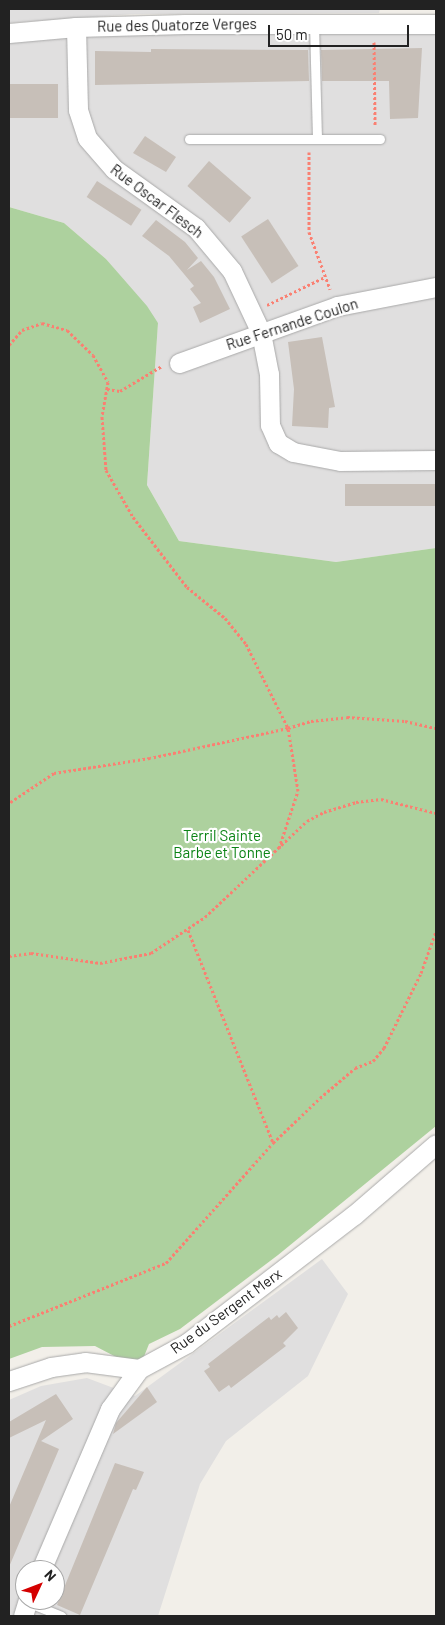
<!DOCTYPE html>
<html>
<head>
<meta charset="utf-8">
<style>
  body { margin:0 }
  #map { position:relative; width:445px; height:1625px; overflow:hidden; background:#f2efe9; font-family:Barlow,sans-serif }
  div>[style] { position:absolute }
  .residential>* { inset:0; background:#e0dfdf }
  .forest>* { inset:0; background:#add19e }
  .building>* { inset:0; background:#c7bfb8; transform-origin:0 0 }
  .path>* { height:3px; margin-top:-1.5px; transform-origin:0; background:repeating-linear-gradient(90deg,#fa8072 0 2.5px,transparent 0 5px) }
  .roads { filter:drop-shadow(0 0 1px #a9a9a9) drop-shadow(0 0 1px #a9a9a9) }
  .lane>* { height:9px; margin:-4.5px; padding:0 4.5px; transform-origin:4.5px; border-radius:4.5px; background:#fff }
  .street>* { height:19px; margin:-9.5px; padding:0 9.5px; transform-origin:9.5px; border-radius:9.5px; background:#fff }
  span { translate:-50% -50%; white-space:nowrap; text-align:center; line-height:1.15; -webkit-text-stroke:4.5px #fff; paint-order:stroke }
  .street-label { font-size:15px; color:#222 }
  .park-label { font-size:15px; color:#0c8416 }
  .frame { position:absolute; inset:0; border:10px solid #222; pointer-events:none }
  .north { position:absolute; left:15px; top:1560px; width:50px; height:50px; box-sizing:border-box; background:#fff; border:1px solid #a7a7a7; border-radius:50%; rotate:47deg; font-size:14px; font-weight:700; line-height:20px; text-align:center; color:#222 }
  .north::after { content:''; display:block; margin:auto; width:18px; height:22px; background:#d40000; clip-path:polygon(50% 0,100% 100%,50% 72%,0 100%) }
  .scale { position:absolute; left:268px; top:25px; width:141px; height:22px; box-sizing:border-box; border:2px solid #222; border-top:0; padding-left:6px; font-size:15px; line-height:18px; white-space:nowrap; color:#222; -webkit-text-stroke:4px #fff; paint-order:stroke }
</style>
</head>
<body>
<div id="map">
  <div class="residential">
    <div style="clip-path:polygon(9px 9px,380px 9px,379px 13px,134px 14px,9px 23px)"></div>
    <div style="clip-path:polygon(436px 28px,436px 548px,336px 562px,179px 541px,147px 485px,158px 323px,106px 259px,64px 223px,9px 207px,9px 42px,56px 35px)"></div>
    <div style="clip-path:polygon(evenodd,322px 1259px,348px 1294px,308px 1376px,226px 1441px,200px 1484px,158px 1616px,9px 1616px,9px 1400px,41px 1386px,87px 1378px,135px 1396px,322px 1259px,25px 1570px,55px 1570px,55px 1600px,25px 1600px,25px 1570px)"></div>
  </div>
  <div class="forest">
    <div style="clip-path:polygon(9px 207px,64px 223px,106px 259px,147px 306px,158px 323px,147px 485px,179px 541px,336px 562px,436px 548px,436px 1126px,278px 1255px,180px 1329px,149px 1344px,139px 1369px,95px 1346px,42px 1347px,9px 1359px)"></div>
  </div>
  <div class="building">
    <div style="clip-path:polygon(422px 48px,418px 118px,390px 119px,389px 81px,322px 81px,321px 50px)"></div>
    <div style="clip-path:polygon(151px 49px,308px 50px,309px 81px,95px 85px,95px 51px,151px 52px)"></div>
    <div style="left:9px;top:84px;width:49px;height:34px"></div>
    <div style="clip-path:polygon(145px 136px,176px 157px,166px 172px,133px 153px)"></div>
    <div style="left:209px;top:161px;width:56px;height:33px;rotate:41deg"></div>
    <div style="left:97px;top:181px;width:53px;height:19px;rotate:33deg"></div>
    <div style="left:268px;top:219px;width:56px;height:32px;rotate:57deg"></div>
    <div style="clip-path:polygon(156px 220px,185px 242px,198px 258px,187px 270px,201px 261px,214px 277px,230px 309px,200px 323px,193px 307px,201px 303px,190px 289px,194px 286px,169px 256px,142px 236px)"></div>
    <div style="clip-path:polygon(322px 337px,335px 407px,329px 408px,328px 428px,292px 426px,294px 389px,288px 342px)"></div>
    <div style="left:436px;top:484px;width:22px;height:91px;rotate:90deg"></div>
    <div style="clip-path:polygon(286px 1312px,298px 1328px,283px 1343px,286px 1346px,231px 1388px,229px 1385px,219px 1392px,204px 1371px,210px 1367px,208px 1364px,269px 1317px,271px 1320px,277px 1315px,279px 1318px)"></div>
    <div style="clip-path:polygon(147px 1387px,157px 1402px,113px 1434px,116px 1423px)"></div>
    <div style="clip-path:polygon(56px 1394px,73px 1419px,41px 1441px,59px 1449px,9px 1567px,9px 1507px,46px 1420px,9px 1438px,9px 1422px)"></div>
    <div style="clip-path:polygon(115px 1463px,144px 1472px,136px 1490px,133px 1489px,80px 1615px,57px 1605px)"></div>
  </div>
  <div class="path">
    <div style="left:374px;top:42px;width:84px;rotate:89.3deg"></div>
    <div style="left:309px;top:152px;width:80px;rotate:90deg"></div>
    <div style="left:309px;top:232px;width:61px;rotate:69.8deg"></div>
    <div style="left:267px;top:305px;width:64px;rotate:-25.8deg"></div>
    <div style="left:9px;top:345px;width:20px;rotate:-49deg"></div>
    <div style="left:22px;top:330px;width:21px;rotate:-19deg"></div>
    <div style="left:42px;top:323px;width:26px;rotate:16deg"></div>
    <div style="left:67px;top:330px;width:36px;rotate:44deg"></div>
    <div style="left:93px;top:355px;width:31px;rotate:61deg"></div>
    <div style="left:108px;top:382px;width:36px;rotate:100deg"></div>
    <div style="left:102px;top:417px;width:53px;rotate:85.7deg"></div>
    <div style="left:106px;top:470px;width:54px;rotate:60.1deg"></div>
    <div style="left:133px;top:517px;width:88px;rotate:52.4deg"></div>
    <div style="left:187px;top:587px;width:49px;rotate:39.2deg"></div>
    <div style="left:225px;top:618px;width:33px;rotate:51deg"></div>
    <div style="left:246px;top:644px;width:94px;rotate:63.4deg"></div>
    <div style="left:288px;top:728px;width:141px;rotate:167.7deg"></div>
    <div style="left:150px;top:758px;width:97px;rotate:171.1deg"></div>
    <div style="left:54px;top:773px;width:54px;rotate:146.3deg"></div>
    <div style="left:107px;top:389px;width:13px;rotate:9deg"></div>
    <div style="left:120px;top:391px;width:49px;rotate:-30.8deg"></div>
    <div style="left:279px;top:848px;width:60px;rotate:-71.6deg"></div>
    <div style="left:298px;top:791px;width:64px;rotate:-99deg"></div>
    <div style="left:288px;top:728px;width:24px;rotate:-17deg"></div>
    <div style="left:311px;top:721px;width:36px;rotate:-6deg"></div>
    <div style="left:347px;top:717px;width:58px;rotate:3.9deg"></div>
    <div style="left:405px;top:721px;width:32px;rotate:13deg"></div>
    <div style="left:188px;top:930px;width:228px;rotate:68.2deg"></div>
    <div style="left:9px;top:956px;width:22px;rotate:-8deg"></div>
    <div style="left:31px;top:953px;width:70px;rotate:8.2deg"></div>
    <div style="left:100px;top:963px;width:52px;rotate:-11.1deg"></div>
    <div style="left:151px;top:953px;width:65px;rotate:-33.7deg"></div>
    <div style="left:205px;top:917px;width:140px;rotate:-43.3deg"></div>
    <div style="left:307px;top:821px;width:19px;rotate:-28deg"></div>
    <div style="left:324px;top:812px;width:34px;rotate:-17deg"></div>
    <div style="left:356px;top:802px;width:25px;rotate:-7deg"></div>
    <div style="left:381px;top:799px;width:57px;rotate:14.3deg"></div>
    <div style="left:9px;top:1326px;width:169px;rotate:-21.9deg"></div>
    <div style="left:166px;top:1263px;width:161px;rotate:-48.3deg"></div>
    <div style="left:273px;top:1143px;width:65px;rotate:-43.8deg"></div>
    <div style="left:320px;top:1098px;width:46px;rotate:-40.6deg"></div>
    <div style="left:355px;top:1068px;width:19px;rotate:-21deg"></div>
    <div style="left:373px;top:1061px;width:17px;rotate:-50deg"></div>
    <div style="left:384px;top:1048px;width:84px;rotate:-63.7deg"></div>
    <div style="left:421px;top:973px;width:45px;rotate:-70.3deg"></div>
  </div>
  <div class="roads">
    <div class="lane">
      <div style="left:314px;top:24px;width:115px;rotate:88.5deg"></div>
      <div style="left:189px;top:139px;width:191px"></div>
      <div style="left:27px;top:1602px;width:37px;rotate:22deg"></div>
    </div>
    <div class="street">
      <div style="left:76px;top:27px;width:83px;rotate:88.6deg"></div>
      <div style="left:78px;top:110px;width:29px;rotate:72deg"></div>
      <div style="left:87px;top:138px;width:41px;rotate:48.9deg"></div>
      <div style="left:114px;top:169px;width:101px;rotate:35.7deg"></div>
      <div style="left:196px;top:228px;width:56px;rotate:50.1deg"></div>
      <div style="left:232px;top:271px;width:68px;rotate:64.9deg"></div>
      <div style="left:261px;top:333px;width:42px;rotate:79deg"></div>
      <div style="left:269px;top:374px;width:51px;rotate:88.9deg"></div>
      <div style="left:270px;top:425px;width:20px;rotate:66deg"></div>
      <div style="left:278px;top:443px;width:17px;rotate:31deg"></div>
      <div style="left:293px;top:452px;width:48px;rotate:10.8deg"></div>
      <div style="left:340px;top:461px;width:96px;rotate:-0.6deg"></div>
      <div style="left:9px;top:33px;width:67px;rotate:-5.1deg"></div>
      <div style="left:76px;top:27px;width:109px;rotate:-1.6deg"></div>
      <div style="left:185px;top:24px;width:251px"></div>
      <div style="left:179px;top:363px;width:168px;rotate:-19.8deg"></div>
      <div style="left:337px;top:306px;width:101px;rotate:-10.9deg"></div>
      <div style="left:9px;top:1381px;width:44px;rotate:-18.4deg"></div>
      <div style="left:51px;top:1367px;width:34px;rotate:-8deg"></div>
      <div style="left:85px;top:1362px;width:54px;rotate:7.4deg"></div>
      <div style="left:41px;top:1570px;width:175px;rotate:-66.8deg"></div>
      <div style="left:110px;top:1409px;width:49px;rotate:-54.1deg"></div>
      <div style="left:139px;top:1369px;width:55px;rotate:-28.4deg"></div>
      <div style="left:187px;top:1343px;width:210px;rotate:-37.5deg"></div>
      <div style="left:354px;top:1215px;width:108px;rotate:-40.9deg"></div>
      <div style="left:23px;top:1616px;width:17px;rotate:-73deg"></div>
    </div>
  </div>
  <div class="street-label">
    <span style="left:177px;top:25px;rotate:-1deg">Rue des Quatorze Verges</span>
    <span style="left:157px;top:201px;rotate:37deg">Rue Oscar Flesch</span>
    <span style="left:292px;top:324px;rotate:-18deg">Rue Fernande Coulon</span>
    <span style="left:226px;top:1311px;rotate:-36deg">Rue du Sergent Merx</span>
  </div>
  <div class="park-label">
    <span style="left:222px;top:844px">Terril Sainte<br>Barbe et Tonne</span>
  </div>
  <div class="frame"></div>
  <div class="north">N</div>
  <div class="scale">50 m</div>
</div>
</body>
</html>
